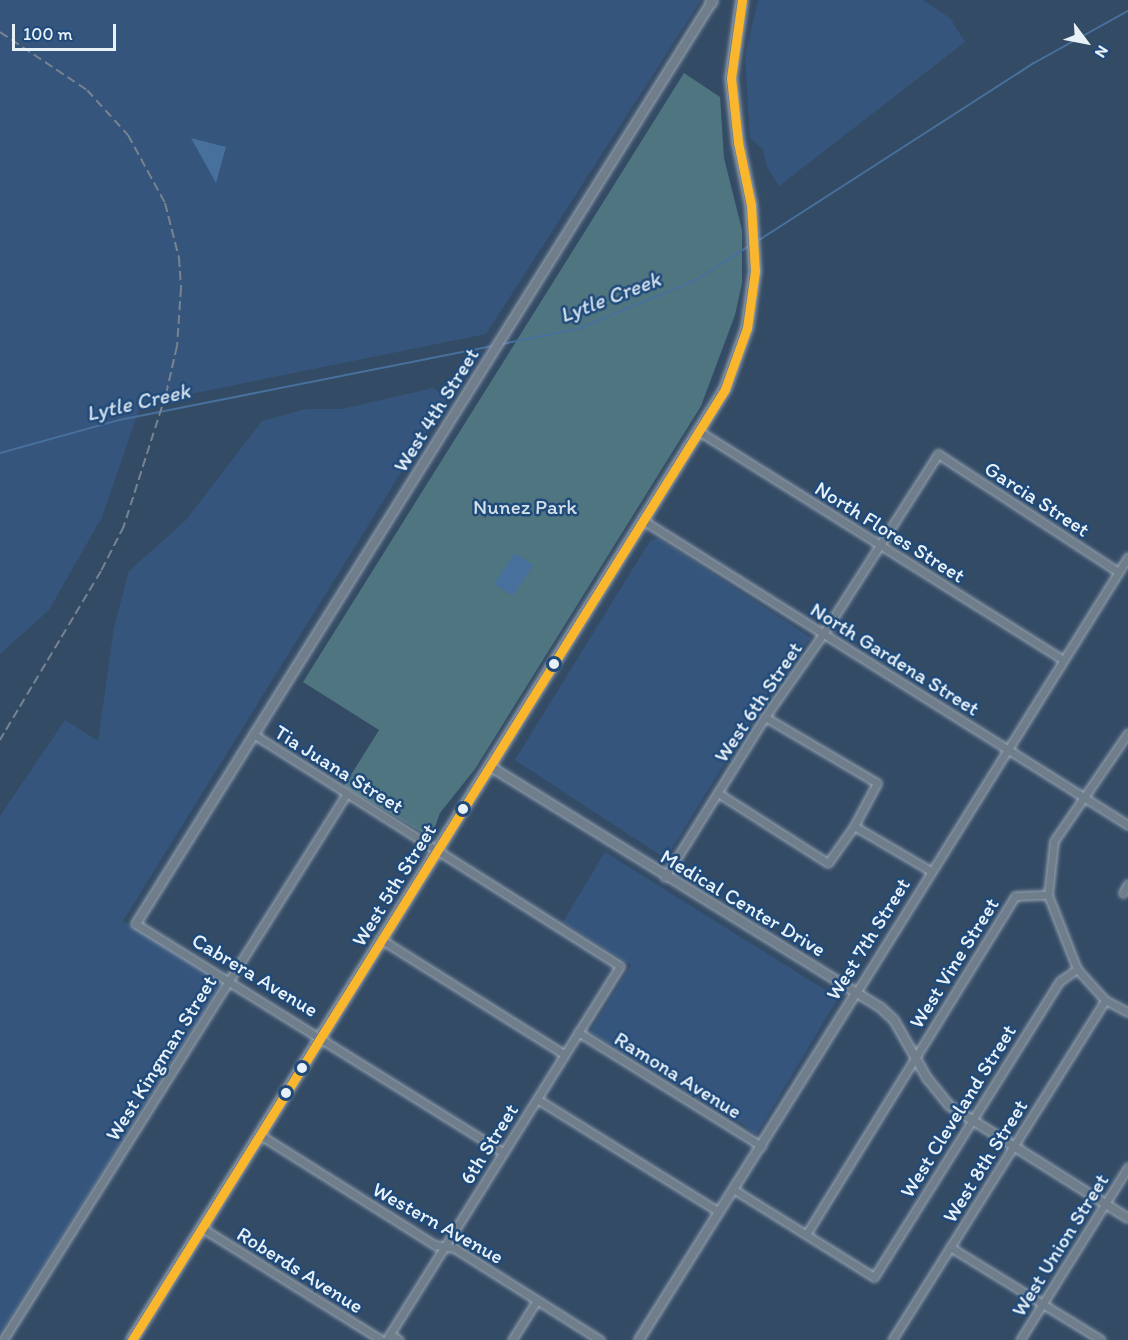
<!DOCTYPE html>
<html>
<head>
<meta charset="utf-8">
<style>
  body { margin:0 }
  #map { position:relative; width:1128px; height:1340px; overflow:hidden; background:#344b65; font-family:Itim,sans-serif }
  div>[style] { position:absolute }
  .built>* { inset:0; background:#36557c }
  .green>* { inset:0; background:#4f7580 }
  .water>* { inset:0; background:#47709d; transform-origin:0 0 }
  .stream>* { height:2px; margin:-1px; padding:0 1px; transform-origin:1px; border-radius:1px; background:#47709d }
  .roads { filter:drop-shadow(0 0 2px #9aa6b3) drop-shadow(0 0 2px #9aa6b3) }
  .minor>* { height:7px; margin:-3.5px; padding:0 3.5px; transform-origin:3.5px; border-radius:3.5px; background:#707e8c }
  .tertiary>* { height:8px; margin:-4px; padding:0 4px; transform-origin:4px; border-radius:4px; background:#707e8c }
  .primary>* { height:10px; margin:-5px; padding:0 5px; transform-origin:5px; border-radius:5px; background:#707e8c }
  .rail>* { height:2px; margin-top:-1px; transform-origin:0; background:repeating-linear-gradient(90deg,#778390 0 9px,transparent 0 13.5px) }
  .bus-1>* { height:9px; margin:-4.5px; padding:0 4.5px; transform-origin:4.5px; border-radius:4.5px; background:#fab62d }
  .dots>* { width:16px; height:16px; translate:-50% -50%; box-sizing:border-box; border:3px solid #1f4a7a; border-radius:50% }
  span { translate:-50% -50%; white-space:nowrap; text-align:center; line-height:1.15; -webkit-text-stroke:5px #1f4a7a; paint-order:stroke }
  .street-label { font-size:21px; color:#e8f1f8 }
  .park-label { font-size:21px; color:#d2dfe7 }
  .water-label { font-size:22px; color:#d0deeb; font-style:italic }
  .north { position:absolute; left:1056px; top:12px; width:60px; height:60px; -webkit-text-stroke:4px #1f4a7a; paint-order:stroke; rotate:122deg; font-size:16px; font-weight:700; line-height:24px; text-align:center; color:#e8f1f8 }
  .north::after { content:''; display:block; margin:auto; width:21px; height:27px; background:#e8f1f8; clip-path:polygon(50% 0,100% 100%,50% 72%,0 100%) }
  .scale { position:absolute; left:12px; top:24px; width:104px; height:27px; box-sizing:border-box; border:3px solid #e8f1f8; border-top:0; padding-left:8px; font-size:18px; line-height:21px; white-space:nowrap; color:#e8f1f8; -webkit-text-stroke:4px #1f4a7a; paint-order:stroke }
</style>
</head>
<body>
<div id="map">
  <div class="built">
    <div style="clip-path:polygon(0 0,701px 0,486px 334px,141px 404px,102px 517px,49px 610px,0 654px)"></div>
    <div style="clip-path:polygon(758px 0,923px 0,950px 18px,965px 42px,779px 186px,767px 167px,763px 149px,750px 138px,745px 55px)"></div>
    <div style="clip-path:polygon(433px 388px,447px 398px,123px 921px,223px 981px,0 1334px,0 816px,65px 720px,98px 741px,114px 627px,129px 571px,186px 520px,262px 421px,306px 409px,342px 409px)"></div>
    <div style="clip-path:polygon(658px 538px,811px 638px,783px 669px,667px 856px,663px 857px,515px 760px,650px 541px)"></div>
    <div style="clip-path:polygon(605px 852px,838px 998px,756px 1135px,743px 1124px,590px 1032px,631px 965px,563px 922px)"></div>
  </div>
  <div class="green">
    <div style="clip-path:polygon(684px 73px,720px 97px,724px 158px,742px 230px,742px 283px,735px 315px,701px 406px,475px 769px,440px 813px,431px 838px,344px 786px,379px 730px,303px 682px)"></div>
  </div>
  <div class="water">
    <div style="clip-path:polygon(191px 138px,226px 147px,216px 183px)"></div>
    <div style="left:515px;top:553px;width:22px;height:37px;rotate:34deg"></div>
  </div>
  <div class="stream">
    <div style="left:756px;top:242px;width:331px;rotate:-32.8deg"></div>
    <div style="left:1034px;top:63px;width:107px;rotate:-29deg"></div>
    <div style="left:502px;top:344px;width:77px;rotate:-11.2deg"></div>
    <div style="left:578px;top:329px;width:128px;rotate:-22.6deg"></div>
    <div style="left:696px;top:280px;width:63px;rotate:-32.7deg"></div>
    <div style="left:0;top:453px;width:123px;rotate:-15.5deg"></div>
    <div style="left:119px;top:420px;width:382px;rotate:-11.2deg"></div>
  </div>
  <div class="roads">
    <div class="minor">
      <div style="left:700px;top:432px;width:427px;rotate:32.1deg"></div>
      <div style="left:644px;top:521px;width:572px;rotate:32.13deg"></div>
      <div style="left:1128px;top:733px;width:131px;rotate:124.4deg"></div>
      <div style="left:1054px;top:841px;width:54px;rotate:96.3deg"></div>
      <div style="left:1048px;top:895px;width:79px;rotate:68.6deg"></div>
      <div style="left:1077px;top:969px;width:42px;rotate:47.9deg"></div>
      <div style="left:1105px;top:1000px;width:26px;rotate:28deg"></div>
      <div style="left:253px;top:734px;width:434px;rotate:32.3deg"></div>
      <div style="left:620px;top:966px;width:441px;rotate:122deg"></div>
      <div style="left:718px;top:793px;width:130px;rotate:32.5deg"></div>
      <div style="left:828px;top:863px;width:45px;rotate:-54.9deg"></div>
      <div style="left:854px;top:826px;width:49px;rotate:-61.9deg"></div>
      <div style="left:877px;top:783px;width:130px;rotate:-149.5deg"></div>
      <div style="left:854px;top:826px;width:89px;rotate:30.3deg"></div>
      <div style="left:665px;top:877px;width:189px;rotate:-58deg"></div>
      <div style="left:765px;top:717px;width:101px;rotate:-55.1deg"></div>
      <div style="left:823px;top:634px;width:214px;rotate:-57.4deg"></div>
      <div style="left:938px;top:454px;width:214px;rotate:33.2deg"></div>
      <div style="left:1123px;top:893px;width:10px;rotate:-61deg"></div>
      <div style="left:136px;top:924px;width:432px;rotate:31.9deg"></div>
      <div style="left:382px;top:940px;width:215px;rotate:32.1deg"></div>
      <div style="left:856px;top:993px;width:514px;rotate:-58.04deg"></div>
      <div style="left:578px;top:1032px;width:216px;rotate:31.9deg"></div>
      <div style="left:537px;top:1099px;width:214px;rotate:31.8deg"></div>
      <div style="left:260px;top:1135px;width:207px;rotate:32.2deg"></div>
      <div style="left:435px;top:1245px;width:19px;rotate:9deg"></div>
      <div style="left:454px;top:1248px;width:173px;rotate:32.2deg"></div>
      <div style="left:733px;top:1189px;width:166px;rotate:32deg"></div>
      <div style="left:874px;top:1277px;width:350px;rotate:-57.9deg"></div>
      <div style="left:1060px;top:981px;width:21px;rotate:-35deg"></div>
      <div style="left:202px;top:1228px;width:211px;rotate:32deg"></div>
      <div style="left:807px;top:1233px;width:396px;rotate:-58.3deg"></div>
      <div style="left:1015px;top:896px;width:33px;rotate:-2deg"></div>
      <div style="left:950px;top:1247px;width:177px;rotate:31.6deg"></div>
      <div style="left:390px;top:1334px;width:11px;rotate:34deg"></div>
      <div style="left:3px;top:1340px;width:646px;rotate:-57.83deg"></div>
      <div style="left:512px;top:1340px;width:47px;rotate:-58deg"></div>
      <div style="left:892px;top:1340px;width:401px;rotate:-57.9deg"></div>
      <div style="left:1020px;top:1340px;width:204px;rotate:-58deg"></div>
    </div>
    <div class="tertiary">
      <div style="left:491px;top:767px;width:457px;rotate:31.7deg"></div>
      <div style="left:880px;top:1007px;width:19px;rotate:43deg"></div>
      <div style="left:894px;top:1020px;width:67px;rotate:60.4deg"></div>
      <div style="left:927px;top:1078px;width:36px;rotate:51deg"></div>
      <div style="left:950px;top:1106px;width:210px;rotate:32.2deg"></div>
      <div style="left:136px;top:924px;width:1089px;rotate:-58.02deg"></div>
      <div style="left:639px;top:1340px;width:409px;rotate:-58deg"></div>
    </div>
    <div class="primary">
      <div style="left:711px;top:3px;width:3px;rotate:-72deg"></div>
      <div style="left:132px;top:1340px;width:1121px;rotate:-58.05deg"></div>
      <div style="left:725px;top:389px;width:65px;rotate:-70.2deg"></div>
      <div style="left:747px;top:328px;width:58px;rotate:-82deg"></div>
      <div style="left:755px;top:271px;width:66px;rotate:-93.5deg"></div>
      <div style="left:751px;top:205px;width:64px;rotate:-101.7deg"></div>
      <div style="left:738px;top:142px;width:64px;rotate:-96.2deg"></div>
      <div style="left:731px;top:78px;width:79px;rotate:-82deg"></div>
    </div>
  </div>
  <div class="rail">
    <div style="left:0;top:32px;width:105px;rotate:33.7deg"></div>
    <div style="left:87px;top:90px;width:61px;rotate:47.7deg"></div>
    <div style="left:128px;top:135px;width:77px;rotate:61.4deg"></div>
    <div style="left:165px;top:203px;width:57px;rotate:75.7deg"></div>
    <div style="left:179px;top:258px;width:30px;rotate:86deg"></div>
    <div style="left:181px;top:288px;width:58px;rotate:93.9deg"></div>
    <div style="left:177px;top:346px;width:49px;rotate:102.9deg"></div>
    <div style="left:166px;top:394px;width:139px;rotate:107.7deg"></div>
    <div style="left:124px;top:526px;width:51px;rotate:117.1deg"></div>
    <div style="left:101px;top:571px;width:197px;rotate:120.9deg"></div>
  </div>
  <div class="bus-1">
    <div style="left:132px;top:1340px;width:1121px;rotate:-58.05deg"></div>
    <div style="left:725px;top:389px;width:65px;rotate:-70.2deg"></div>
    <div style="left:747px;top:328px;width:58px;rotate:-82deg"></div>
    <div style="left:755px;top:271px;width:66px;rotate:-93.5deg"></div>
    <div style="left:751px;top:205px;width:64px;rotate:-101.7deg"></div>
    <div style="left:738px;top:142px;width:64px;rotate:-96.2deg"></div>
    <div style="left:731px;top:78px;width:79px;rotate:-82deg"></div>
  </div>
  <div class="dots">
    <div style="left:554px;top:664px;background:#e8f1f8"></div>
    <div style="left:463px;top:809px;background:#e8f1f8"></div>
    <div style="left:302px;top:1068px;background:#e8f1f8"></div>
    <div style="left:286px;top:1093px;background:#e8f1f8"></div>
  </div>
  <div class="street-label">
    <span style="left:436px;top:410px;rotate:-58deg">West 4th Street</span>
    <span style="left:1037px;top:499px;rotate:33deg">Garcia Street</span>
    <span style="left:890px;top:532px;rotate:32deg">North Flores Street</span>
    <span style="left:895px;top:659px;rotate:32deg">North Gardena Street</span>
    <span style="left:758px;top:702px;rotate:-56deg">West 6th Street</span>
    <span style="left:339px;top:769px;rotate:32deg">Tia Juana Street</span>
    <span style="left:394px;top:885px;rotate:-58deg">West 5th Street</span>
    <span style="left:743px;top:903px;rotate:31deg">Medical Center Drive</span>
    <span style="left:868px;top:939px;rotate:-58deg">West 7th Street</span>
    <span style="left:954px;top:963px;rotate:-58deg">West Vine Street</span>
    <span style="left:255px;top:975px;rotate:31deg">Cabrera Avenue</span>
    <span style="left:161px;top:1058px;rotate:-58deg">West Kingman Street</span>
    <span style="left:678px;top:1075px;rotate:32deg">Ramona Avenue</span>
    <span style="left:958px;top:1111px;rotate:-58deg">West Cleveland Street</span>
    <span style="left:489px;top:1144px;rotate:-58deg">6th Street</span>
    <span style="left:985px;top:1161px;rotate:-58deg">West 8th Street</span>
    <span style="left:438px;top:1223px;rotate:29deg">Western Avenue</span>
    <span style="left:1060px;top:1245px;rotate:-58deg">West Union Street</span>
    <span style="left:300px;top:1270px;rotate:32deg">Roberds Avenue</span>
  </div>
  <div class="park-label">
    <span style="left:525px;top:507px">Nunez Park</span>
  </div>
  <div class="water-label">
    <span style="left:610px;top:297px;rotate:-21deg">Lytle Creek</span>
    <span style="left:138px;top:402px;rotate:-13deg">Lytle Creek</span>
  </div>
  <div class="north">N</div>
  <div class="scale">100 m</div>
</div>
</body>
</html>
